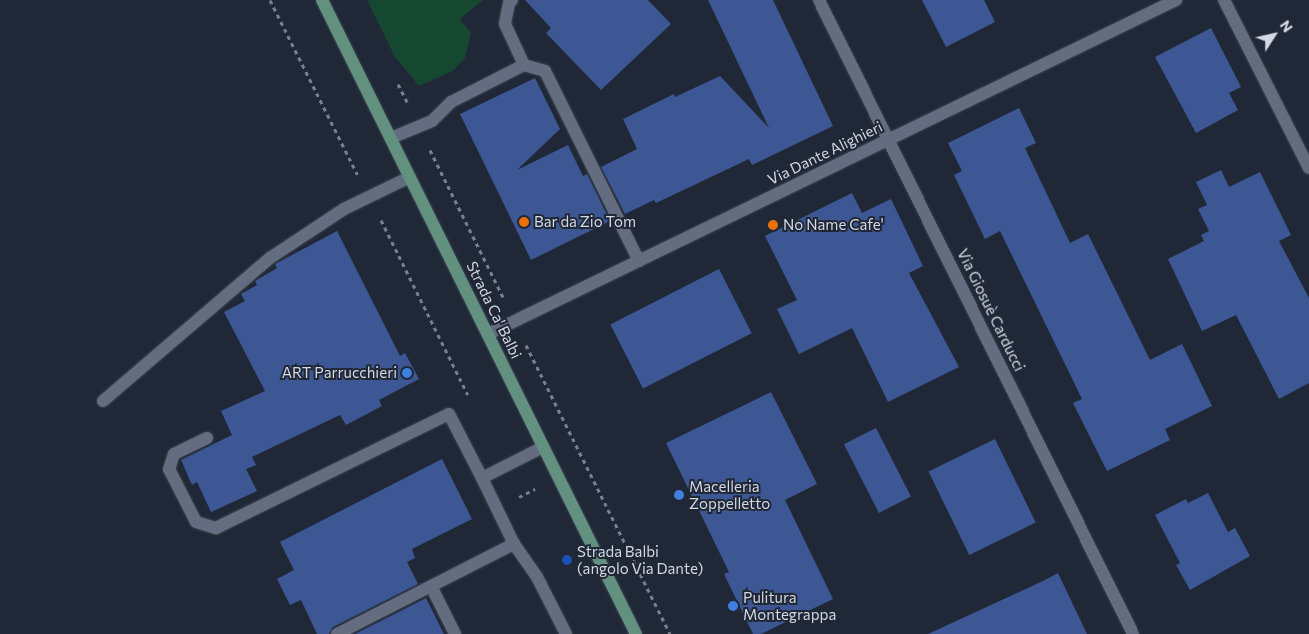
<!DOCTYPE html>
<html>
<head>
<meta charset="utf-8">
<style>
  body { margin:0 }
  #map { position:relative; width:1309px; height:634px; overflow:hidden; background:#202837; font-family:Commissioner,sans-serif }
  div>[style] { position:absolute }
  .green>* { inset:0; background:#164730 }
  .building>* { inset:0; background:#3c5793; transform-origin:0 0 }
  .path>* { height:3px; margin-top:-1.5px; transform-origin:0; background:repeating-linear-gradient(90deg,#797f8c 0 4px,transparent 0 8px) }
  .roads { filter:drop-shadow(0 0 1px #3e4451) drop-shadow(0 0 1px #3e4451) }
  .minor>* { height:12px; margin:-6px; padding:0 6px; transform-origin:6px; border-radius:6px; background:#646d7f }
  .major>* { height:12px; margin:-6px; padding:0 6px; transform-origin:6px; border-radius:6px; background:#639180 }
  .dots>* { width:14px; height:14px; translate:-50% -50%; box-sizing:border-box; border:2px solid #202837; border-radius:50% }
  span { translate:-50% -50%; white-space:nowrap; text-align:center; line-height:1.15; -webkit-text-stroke:4px #202837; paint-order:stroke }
  .street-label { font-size:15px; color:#d3d8e2 }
  .poi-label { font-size:15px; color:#d3d8e2 }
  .left { translate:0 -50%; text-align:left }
  .right { translate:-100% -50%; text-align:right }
  .north { position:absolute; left:1249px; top:10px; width:50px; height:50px; -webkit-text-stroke:4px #202837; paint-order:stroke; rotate:55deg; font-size:14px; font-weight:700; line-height:20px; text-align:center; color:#d3d8e2 }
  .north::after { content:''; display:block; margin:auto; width:18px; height:22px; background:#d3d8e2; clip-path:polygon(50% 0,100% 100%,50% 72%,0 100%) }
</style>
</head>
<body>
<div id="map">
  <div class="green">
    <div style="clip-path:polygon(367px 0,483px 0,460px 19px,471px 33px,465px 58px,453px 71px,419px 86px,395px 57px)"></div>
  </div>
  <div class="building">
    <div style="clip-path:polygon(525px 0,648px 0,671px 24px,601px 90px,546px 33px,551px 28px)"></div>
    <div style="clip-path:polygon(708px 0,773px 0,833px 126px,752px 165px,749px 159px,656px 203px,654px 200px,625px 214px,601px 167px,637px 149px,623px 119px,674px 94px,675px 97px,720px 76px,769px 128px)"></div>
    <div style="clip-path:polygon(922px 0,984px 0,995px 22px,946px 47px)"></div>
    <div style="clip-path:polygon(1211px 28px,1241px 87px,1229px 93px,1238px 110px,1196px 133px,1155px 57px)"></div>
    <div style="clip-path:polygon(535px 78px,560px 129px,517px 170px,568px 145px,583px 176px,587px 174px,610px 221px,531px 260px,460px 114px)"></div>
    <div style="clip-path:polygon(1019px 108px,1036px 143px,1025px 148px,1070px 243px,1088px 234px,1150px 360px,1182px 344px,1212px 406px,1165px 429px,1170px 440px,1107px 471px,1073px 403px,1082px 399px,1000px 231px,985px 239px,954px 175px,962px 171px,948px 143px)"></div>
    <div style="clip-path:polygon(1221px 170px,1229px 187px,1260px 172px,1291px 235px,1279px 241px,1309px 298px,1309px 383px,1279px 399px,1236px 315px,1202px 331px,1168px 259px,1204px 241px,1201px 235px,1209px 231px,1198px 209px,1207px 205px,1196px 182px)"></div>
    <div style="clip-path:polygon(852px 193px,862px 213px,891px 199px,923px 266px,909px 273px,959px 367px,888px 402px,852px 328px,799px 354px,777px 309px,797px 300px,765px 236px)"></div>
    <div style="clip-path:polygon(337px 231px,400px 356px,405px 353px,419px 379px,379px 400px,382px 406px,346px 425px,340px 415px,252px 457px,256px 465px,246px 469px,257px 491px,211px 512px,197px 482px,192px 485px,181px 460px,232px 435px,221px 411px,265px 391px,224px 312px,245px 301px,241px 294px,257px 285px,255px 281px,277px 268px,275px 264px)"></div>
    <div style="left:719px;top:269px;width:72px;height:122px;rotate:63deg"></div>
    <div style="clip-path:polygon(771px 392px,817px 484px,785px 500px,833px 599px,761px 634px,753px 634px,724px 574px,729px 572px,666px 443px)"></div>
    <div style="left:876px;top:428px;width:77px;height:36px;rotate:63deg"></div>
    <div style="left:995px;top:439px;width:93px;height:74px;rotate:64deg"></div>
    <div style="clip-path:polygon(442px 459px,472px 519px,412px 549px,415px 558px,407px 562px,418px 584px,333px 627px,329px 634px,317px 634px,301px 600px,290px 605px,277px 579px,294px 570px,280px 542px)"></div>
    <div style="clip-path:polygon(1208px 493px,1228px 532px,1235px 528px,1250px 556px,1190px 590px,1176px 565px,1180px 563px,1155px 515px,1186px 499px,1188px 503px)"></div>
    <div style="clip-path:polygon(1058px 573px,1087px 634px,928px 634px,1045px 580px)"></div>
    <div style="clip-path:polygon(426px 598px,444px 634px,355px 634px)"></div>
  </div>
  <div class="path">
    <div style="left:270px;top:0;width:195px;rotate:63.4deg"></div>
    <div style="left:398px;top:84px;width:22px;rotate:63deg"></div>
    <div style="left:430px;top:150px;width:166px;rotate:63.6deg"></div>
    <div style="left:381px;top:220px;width:195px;rotate:63.6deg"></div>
    <div style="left:526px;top:345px;width:323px;rotate:63.5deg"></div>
    <div style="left:519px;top:497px;width:18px;rotate:-27deg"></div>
  </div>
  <div class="roads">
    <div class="minor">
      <div style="left:512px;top:0;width:4px;rotate:135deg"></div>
      <div style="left:509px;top:3px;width:21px;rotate:101deg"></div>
      <div style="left:505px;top:24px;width:45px;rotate:65.1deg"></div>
      <div style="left:819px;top:0;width:707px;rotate:63.65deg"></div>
      <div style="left:1224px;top:0;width:188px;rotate:63.2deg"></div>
      <div style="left:391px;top:138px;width:44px;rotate:-22.5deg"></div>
      <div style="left:432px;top:121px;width:27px;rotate:-45deg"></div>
      <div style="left:451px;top:102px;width:82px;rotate:-26.9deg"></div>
      <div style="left:524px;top:65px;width:22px;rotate:16deg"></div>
      <div style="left:545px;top:71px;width:212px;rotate:63.7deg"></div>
      <div style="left:488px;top:334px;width:765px;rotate:-25.89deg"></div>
      <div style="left:103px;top:401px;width:220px;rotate:-40.6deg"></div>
      <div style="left:270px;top:258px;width:89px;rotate:-33.5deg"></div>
      <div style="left:344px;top:209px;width:73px;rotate:-25.9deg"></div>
      <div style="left:207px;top:438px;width:37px;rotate:154deg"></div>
      <div style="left:174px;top:454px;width:16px;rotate:108deg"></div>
      <div style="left:169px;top:469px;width:59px;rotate:63deg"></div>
      <div style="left:196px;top:522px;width:21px;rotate:17deg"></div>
      <div style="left:216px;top:528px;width:259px;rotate:-26.1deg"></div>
      <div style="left:449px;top:414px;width:72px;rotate:62.7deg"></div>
      <div style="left:482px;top:478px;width:68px;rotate:-26.9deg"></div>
      <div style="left:514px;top:544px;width:40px;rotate:55.1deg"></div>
      <div style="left:537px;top:577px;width:64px;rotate:63deg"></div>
      <div style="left:431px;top:586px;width:54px;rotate:63.4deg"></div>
      <div style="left:337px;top:634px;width:199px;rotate:-27deg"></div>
      <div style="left:514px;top:544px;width:73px;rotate:-115.9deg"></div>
    </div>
    <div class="major">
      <div style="left:322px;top:0;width:707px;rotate:63.65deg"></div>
    </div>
  </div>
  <div class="dots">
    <div style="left:524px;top:222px;background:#e8710a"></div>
    <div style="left:773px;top:225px;background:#e8710a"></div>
    <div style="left:407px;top:373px;background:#3f7fe0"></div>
    <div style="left:679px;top:495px;background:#3f7fe0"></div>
    <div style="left:567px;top:560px;background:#1a4fb4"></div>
    <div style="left:733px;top:606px;background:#3f7fe0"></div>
  </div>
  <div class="street-label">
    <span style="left:825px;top:153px;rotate:-26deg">Via Dante Alighieri</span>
    <span style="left:494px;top:310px;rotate:64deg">Strada Ca' Balbi</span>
    <span style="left:991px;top:310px;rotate:64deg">Via Giosuè Carducci</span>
  </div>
  <div class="poi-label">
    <span class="left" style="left:534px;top:222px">Bar da Zio Tom</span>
    <span class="left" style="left:783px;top:225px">No Name Cafe'</span>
    <span class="right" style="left:397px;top:373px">ART Parrucchieri</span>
    <span class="left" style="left:689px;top:495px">Macelleria<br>Zoppelletto</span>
    <span class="left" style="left:577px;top:560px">Strada Balbi<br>(angolo Via Dante)</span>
    <span class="left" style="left:743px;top:606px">Pulitura<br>Montegrappa</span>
  </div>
  <div class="north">N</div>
</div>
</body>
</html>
